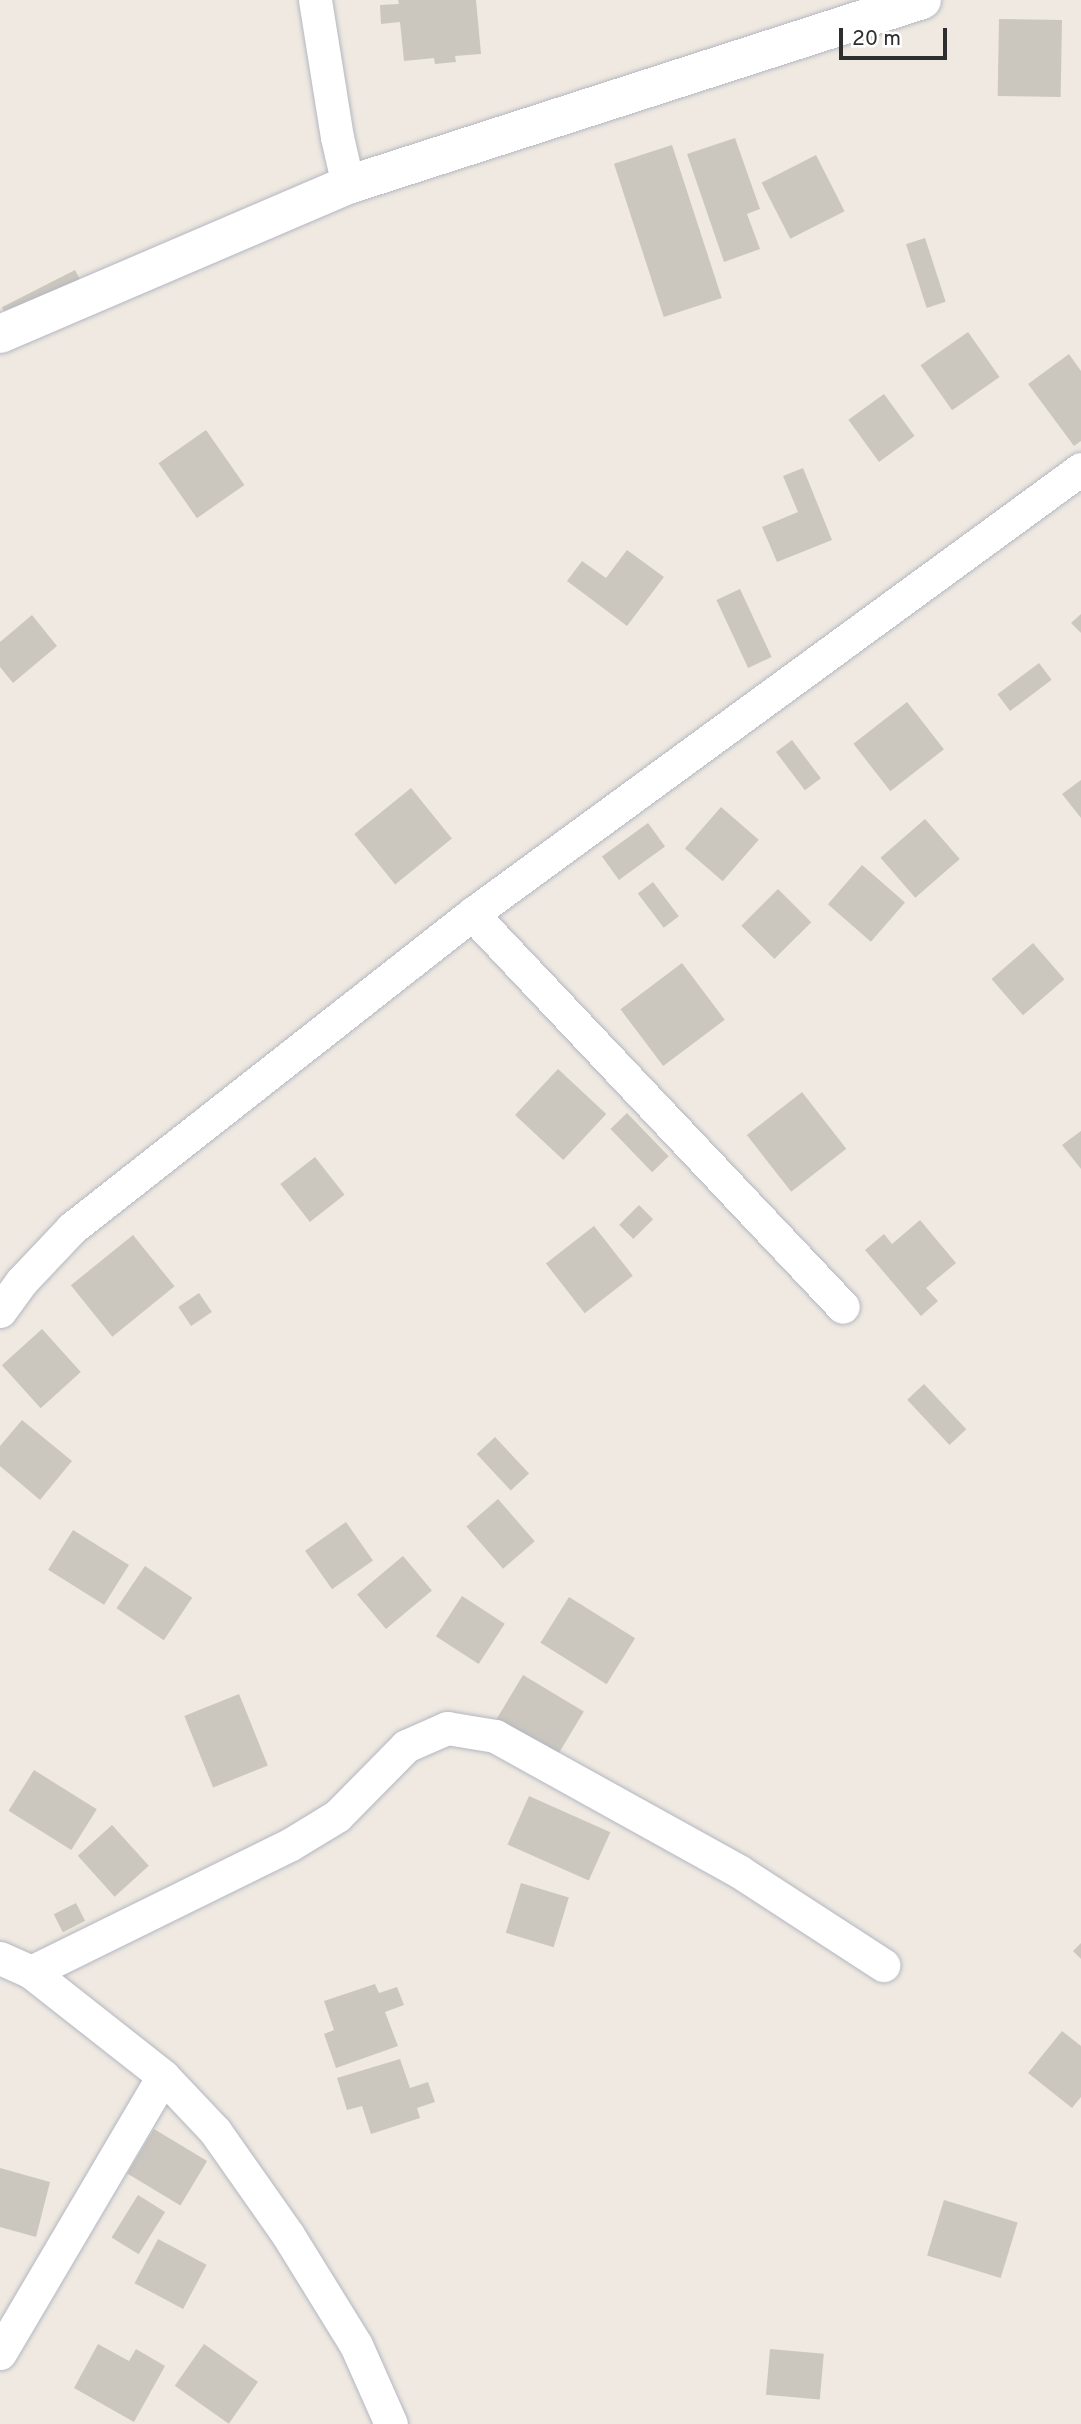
<!DOCTYPE html>
<html>
<head>
<meta charset="utf-8">
<style>
  body { margin:0 }
  #map { position:relative; width:1081px; height:2424px; overflow:hidden; background:#efe9e1; font-family:Overpass,sans-serif }
  div>[style] { position:absolute }
  .building>* { inset:0; background:#cbc7bf; transform-origin:0 0 }
  .roads { filter:drop-shadow(0 0 2px #b4b7c1) drop-shadow(0 0 2px #b4b7c1) }
  .minor>* { height:33px; margin:-16.5px; padding:0 16.5px; transform-origin:16.5px; border-radius:16.5px; background:#fff }
  .tertiary>* { height:38px; margin:-19px; padding:0 19px; transform-origin:19px; border-radius:19px; background:#fff }
  span { translate:-50% -50%; white-space:nowrap; text-align:center; line-height:1.15; -webkit-text-stroke:5px #fff; paint-order:stroke }
  .scale { position:absolute; left:839px; top:28px; width:108px; height:32px; box-sizing:border-box; border:4px solid #2e2e2e; border-top:0; padding-left:9px; font-size:21px; line-height:24px; white-space:nowrap; color:#2e2e2e; -webkit-text-stroke:5px #fff; paint-order:stroke }
</style>
</head>
<body>
<div id="map">
  <div class="building">
    <div style="clip-path:polygon(398px 0,476px 0,481px 54px,455px 56px,456px 62px,435px 64px,434px 58px,404px 61px,400px 22px,381px 24px,380px 5px,399px 4px)"></div>
    <div style="left:999px;top:19px;width:63px;height:77px;rotate:1deg"></div>
    <div style="clip-path:polygon(735px 138px,760px 209px,747px 214px,760px 249px,724px 262px,687px 154px)"></div>
    <div style="left:672px;top:145px;width:161px;height:61px;rotate:72deg"></div>
    <div style="left:816px;top:155px;width:63px;height:61px;rotate:63deg"></div>
    <div style="left:925px;top:238px;width:67px;height:20px;rotate:72deg"></div>
    <div style="left:75px;top:270px;width:18px;height:82px;rotate:63deg"></div>
    <div style="left:968px;top:332px;width:55px;height:58px;rotate:55deg"></div>
    <div style="clip-path:polygon(1069px 354px,1081px 371px,1081px 441px,1074px 446px,1028px 384px)"></div>
    <div style="left:884px;top:394px;width:52px;height:44px;rotate:54deg"></div>
    <div style="left:206px;top:430px;width:67px;height:58px;rotate:55deg"></div>
    <div style="clip-path:polygon(803px 468px,832px 540px,777px 562px,762px 527px,798px 512px,783px 476px)"></div>
    <div style="clip-path:polygon(627px 550px,664px 577px,627px 626px,567px 581px,582px 561px,606px 578px)"></div>
    <div style="left:740px;top:589px;width:75px;height:26px;rotate:65deg"></div>
    <div style="clip-path:polygon(1081px 614px,1081px 633px,1071px 623px)"></div>
    <div style="clip-path:polygon(32px 615px,57px 646px,13px 683px,0 667px,0 642px)"></div>
    <div style="left:1039px;top:663px;width:21px;height:52px;rotate:53deg"></div>
    <div style="left:907px;top:702px;width:60px;height:68px;rotate:52deg"></div>
    <div style="left:792px;top:740px;width:48px;height:20px;rotate:53deg"></div>
    <div style="clip-path:polygon(1081px 780px,1081px 818px,1062px 794px)"></div>
    <div style="left:411px;top:788px;width:65px;height:73px;rotate:51deg"></div>
    <div style="left:721px;top:807px;width:50px;height:55px;rotate:41deg"></div>
    <div style="left:925px;top:819px;width:53px;height:59px;rotate:49deg"></div>
    <div style="left:648px;top:823px;width:29px;height:57px;rotate:54deg"></div>
    <div style="left:862px;top:865px;width:57px;height:52px;rotate:41deg"></div>
    <div style="left:653px;top:882px;width:43px;height:19px;rotate:53deg"></div>
    <div style="left:778px;top:889px;width:47px;height:52px;rotate:45deg"></div>
    <div style="left:1033px;top:943px;width:48px;height:55px;rotate:49deg"></div>
    <div style="left:682px;top:963px;width:71px;height:77px;rotate:53deg"></div>
    <div style="left:558px;top:1069px;width:66px;height:63px;rotate:43deg"></div>
    <div style="left:802px;top:1092px;width:72px;height:70px;rotate:52deg"></div>
    <div style="left:627px;top:1113px;width:60px;height:23px;rotate:46deg"></div>
    <div style="clip-path:polygon(1081px 1131px,1081px 1169px,1062px 1145px)"></div>
    <div style="left:315px;top:1157px;width:48px;height:44px;rotate:52deg"></div>
    <div style="left:639px;top:1205px;width:20px;height:28px;rotate:45deg"></div>
    <div style="clip-path:polygon(920px 1220px,956px 1263px,926px 1288px,938px 1301px,921px 1316px,865px 1250px,884px 1234px,892px 1244px)"></div>
    <div style="left:594px;top:1226px;width:63px;height:61px;rotate:52deg"></div>
    <div style="left:133px;top:1235px;width:66px;height:80px;rotate:51deg"></div>
    <div style="left:199px;top:1293px;width:23px;height:25px;rotate:56deg"></div>
    <div style="left:42px;top:1329px;width:58px;height:54px;rotate:48deg"></div>
    <div style="left:924px;top:1384px;width:62px;height:23px;rotate:47deg"></div>
    <div style="clip-path:polygon(22px 1420px,72px 1461px,40px 1500px,0 1466px,0 1446px)"></div>
    <div style="left:495px;top:1437px;width:50px;height:25px;rotate:47deg"></div>
    <div style="left:498px;top:1499px;width:56px;height:42px;rotate:49deg"></div>
    <div style="left:346px;top:1522px;width:47px;height:50px;rotate:55deg"></div>
    <div style="left:73px;top:1530px;width:66px;height:47px;rotate:32deg"></div>
    <div style="left:403px;top:1556px;width:45px;height:60px;rotate:50deg"></div>
    <div style="left:145px;top:1566px;width:57px;height:51px;rotate:34deg"></div>
    <div style="left:462px;top:1596px;width:51px;height:48px;rotate:33deg"></div>
    <div style="left:569px;top:1597px;width:78px;height:54px;rotate:32deg"></div>
    <div style="left:523px;top:1675px;width:71px;height:51px;rotate:31deg"></div>
    <div style="left:239px;top:1694px;width:77px;height:59px;rotate:68deg"></div>
    <div style="left:34px;top:1770px;width:74px;height:48px;rotate:32deg"></div>
    <div style="left:529px;top:1796px;width:89px;height:53px;rotate:24deg"></div>
    <div style="left:112px;top:1825px;width:55px;height:46px;rotate:48deg"></div>
    <div style="left:521px;top:1883px;width:50px;height:52px;rotate:17deg"></div>
    <div style="left:76px;top:1903px;width:20px;height:25px;rotate:63deg"></div>
    <div style="clip-path:polygon(1081px 1943px,1081px 1959px,1073px 1951px)"></div>
    <div style="clip-path:polygon(375px 1984px,379px 1993px,397px 1987px,404px 2005px,385px 2012px,398px 2046px,336px 2068px,324px 2034px,334px 2030px,324px 2001px)"></div>
    <div style="clip-path:polygon(1062px 2031px,1081px 2046px,1081px 2097px,1072px 2108px,1028px 2073px)"></div>
    <div style="clip-path:polygon(400px 2059px,410px 2088px,428px 2082px,435px 2102px,417px 2108px,420px 2118px,371px 2134px,362px 2106px,347px 2110px,337px 2078px)"></div>
    <div style="left:154px;top:2129px;width:62px;height:52px;rotate:31deg"></div>
    <div style="clip-path:polygon(0 2168px,50px 2182px,36px 2237px,0 2227px)"></div>
    <div style="left:138px;top:2195px;width:32px;height:50px;rotate:32deg"></div>
    <div style="left:944px;top:2200px;width:77px;height:58px;rotate:17deg"></div>
    <div style="left:158px;top:2239px;width:55px;height:50px;rotate:28deg"></div>
    <div style="clip-path:polygon(98px 2344px,129px 2361px,136px 2349px,165px 2366px,134px 2422px,74px 2388px)"></div>
    <div style="left:204px;top:2344px;width:66px;height:51px;rotate:35deg"></div>
    <div style="left:770px;top:2349px;width:54px;height:46px;rotate:5deg"></div>
  </div>
  <div class="roads">
    <div class="minor">
      <div style="left:315px;top:0;width:139px;rotate:80.9deg"></div>
      <div style="left:337px;top:137px;width:49px;rotate:77.1deg"></div>
      <div style="left:472px;top:914px;width:540px;rotate:46.65deg"></div>
      <div style="left:0;top:1311px;width:36px;rotate:-54deg"></div>
      <div style="left:21px;top:1282px;width:74px;rotate:-46.6deg"></div>
      <div style="left:72px;top:1228px;width:509px;rotate:-38.13deg"></div>
      <div style="left:472px;top:914px;width:754px;rotate:-36.16deg"></div>
      <div style="left:0;top:1958px;width:34px;rotate:24deg"></div>
      <div style="left:31px;top:1972px;width:168px;rotate:38.2deg"></div>
      <div style="left:163px;top:2076px;width:76px;rotate:46.6deg"></div>
      <div style="left:215px;top:2131px;width:127px;rotate:54.9deg"></div>
      <div style="left:288px;top:2235px;width:129px;rotate:58.3deg"></div>
      <div style="left:356px;top:2345px;width:86px;rotate:66.1deg"></div>
      <div style="left:31px;top:1972px;width:290px;rotate:-26.2deg"></div>
      <div style="left:291px;top:1844px;width:54px;rotate:-31.3deg"></div>
      <div style="left:337px;top:1816px;width:98px;rotate:-45.4deg"></div>
      <div style="left:406px;top:1746px;width:45px;rotate:-23.7deg"></div>
      <div style="left:447px;top:1728px;width:49px;rotate:9.5deg"></div>
      <div style="left:495px;top:1736px;width:280px;rotate:29deg"></div>
      <div style="left:740px;top:1872px;width:171px;rotate:33deg"></div>
      <div style="left:0;top:2353px;width:321px;rotate:-59.5deg"></div>
    </div>
    <div class="tertiary">
      <div style="left:0;top:334px;width:379px;rotate:-23.2deg"></div>
      <div style="left:348px;top:185px;width:603px;rotate:-17.86deg"></div>
    </div>
  </div>
  <div class="scale">20 m</div>
</div>
</body>
</html>
